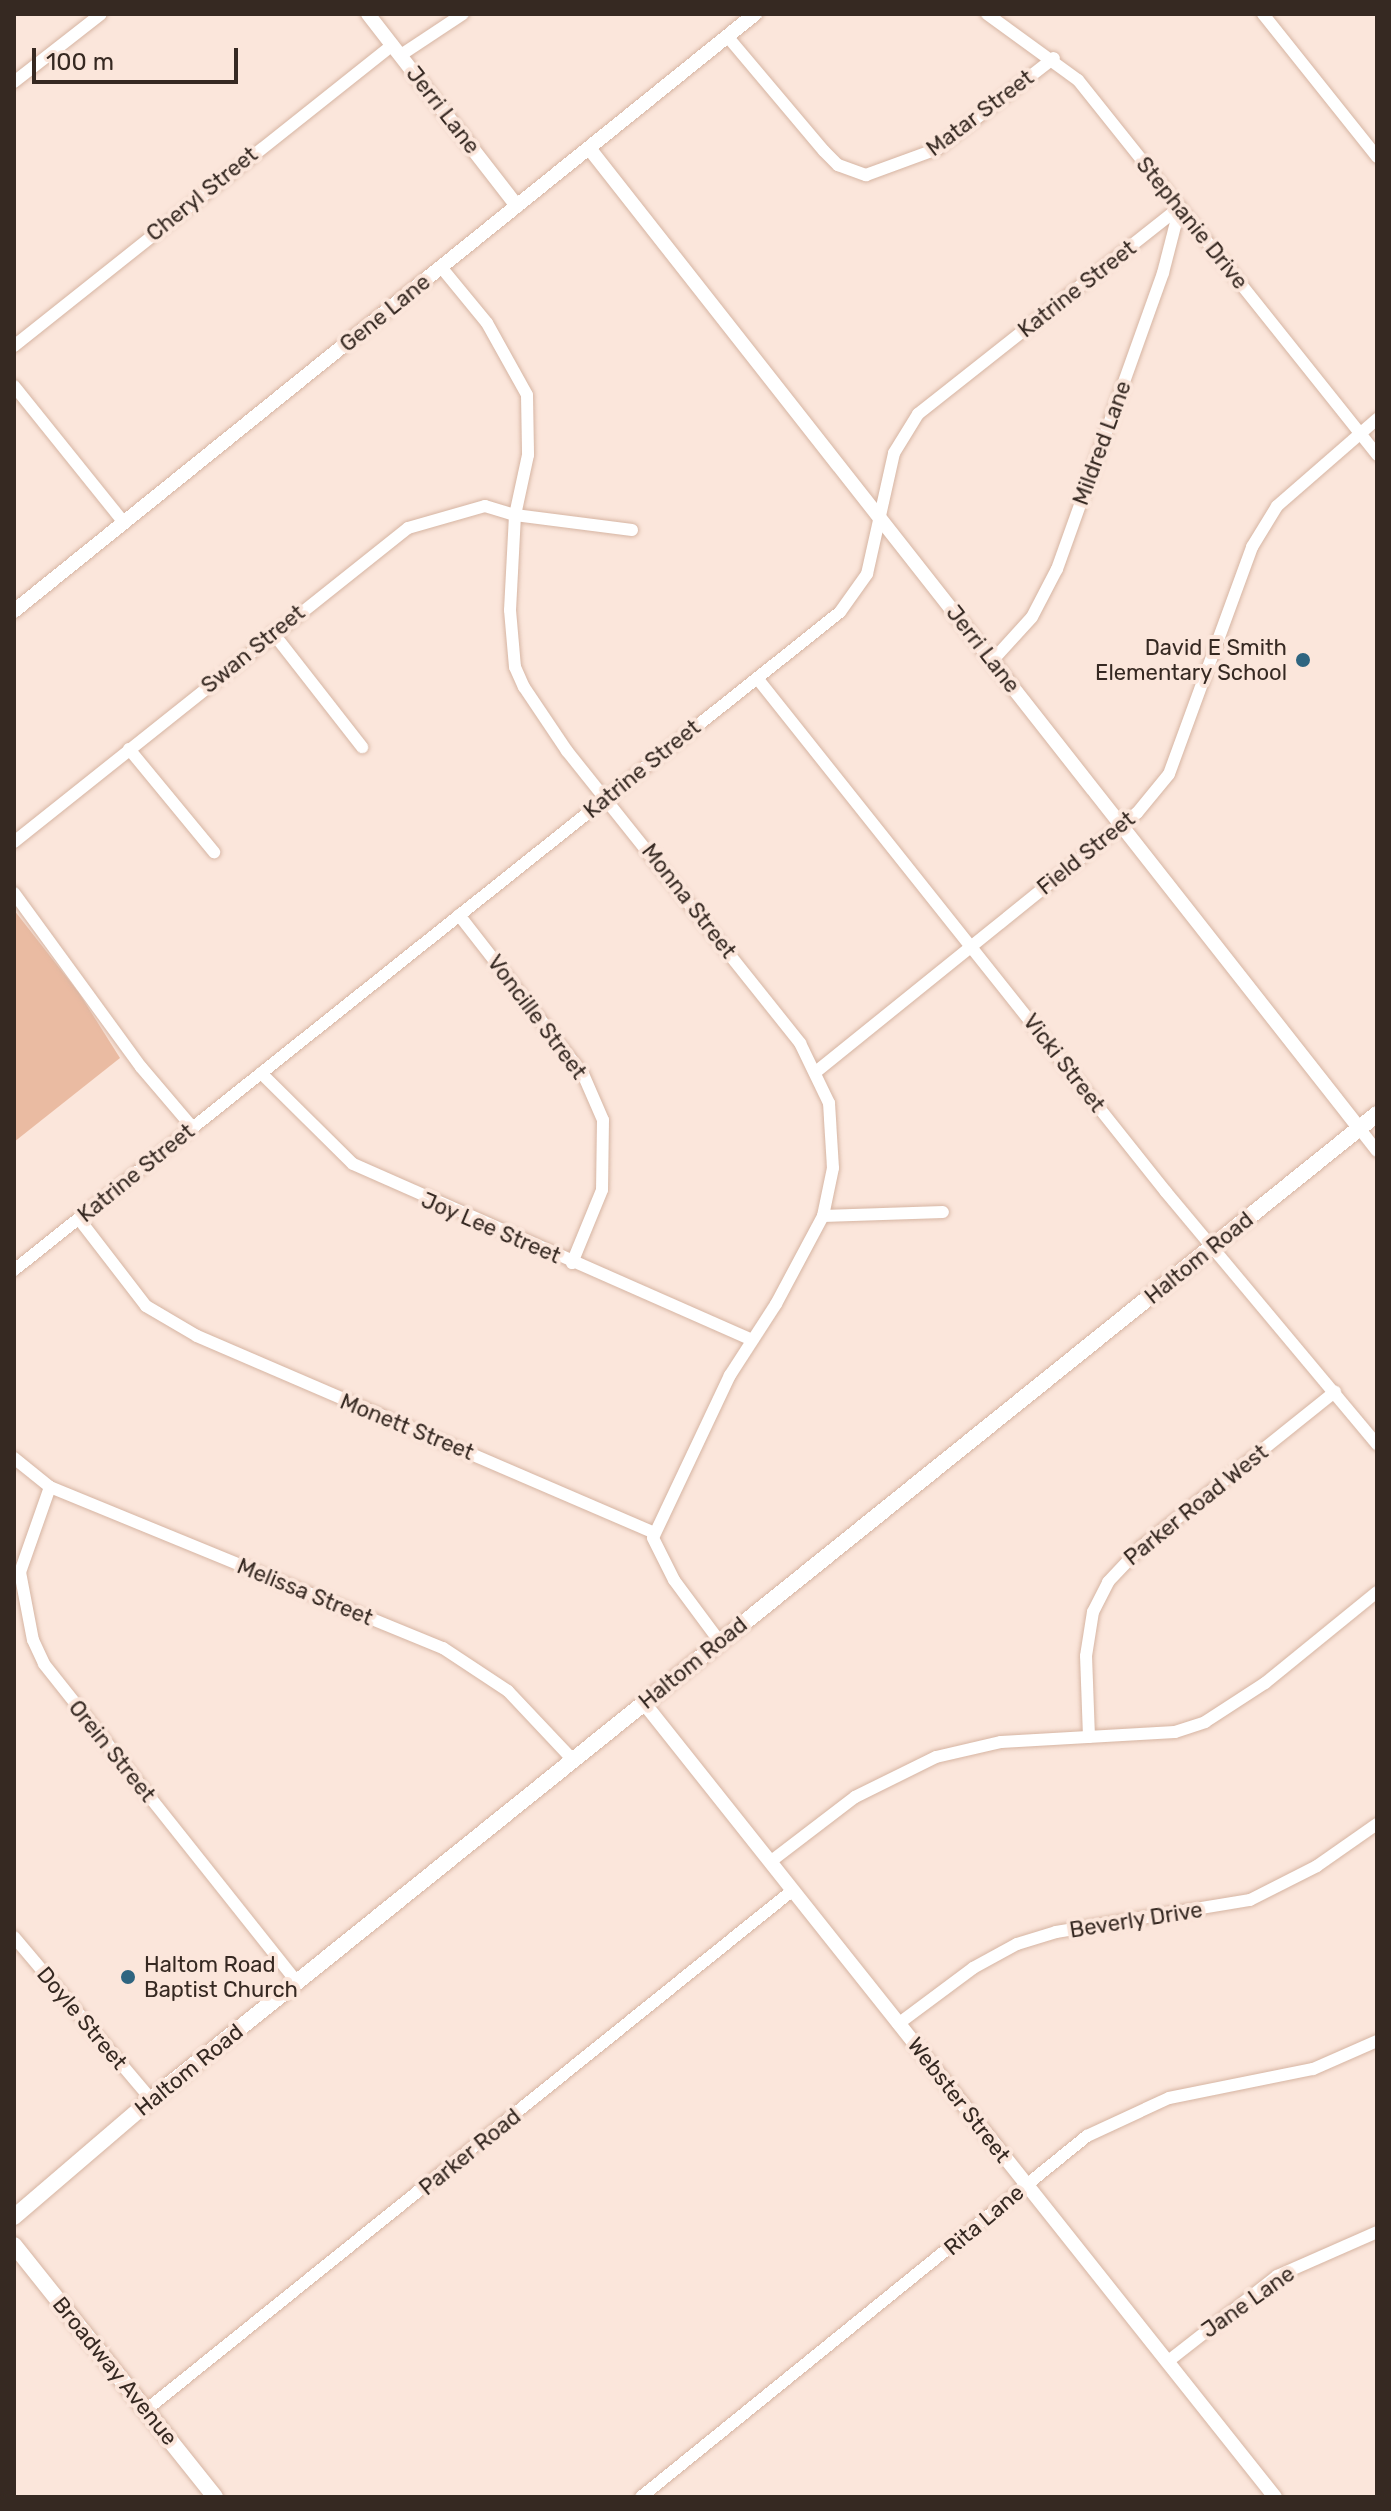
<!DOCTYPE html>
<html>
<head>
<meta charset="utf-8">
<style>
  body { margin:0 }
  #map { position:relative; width:1391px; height:2511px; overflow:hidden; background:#fbe6db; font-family:Rubik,sans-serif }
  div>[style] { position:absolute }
  .green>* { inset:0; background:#eabba2 }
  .roads { filter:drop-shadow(0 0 2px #d6b5a3) drop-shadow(0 0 2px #d6b5a3) }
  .minor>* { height:12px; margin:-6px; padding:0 6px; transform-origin:6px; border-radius:6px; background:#fff }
  .tertiary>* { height:14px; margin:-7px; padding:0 7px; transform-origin:7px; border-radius:7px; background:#fff }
  .secondary>* { height:16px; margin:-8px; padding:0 8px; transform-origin:8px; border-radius:8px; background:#fff }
  .dots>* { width:22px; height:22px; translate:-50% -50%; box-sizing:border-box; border:4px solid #fbe6db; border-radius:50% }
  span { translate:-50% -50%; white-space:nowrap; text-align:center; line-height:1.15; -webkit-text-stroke:8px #fbe6db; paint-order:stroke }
  .street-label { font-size:22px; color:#362922 }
  .poi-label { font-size:22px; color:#362922 }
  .right { translate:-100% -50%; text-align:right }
  .left { translate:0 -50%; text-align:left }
  .frame { position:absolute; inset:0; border:16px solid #362922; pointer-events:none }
  .scale { position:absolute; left:32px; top:48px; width:206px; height:36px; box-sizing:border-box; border:4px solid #362922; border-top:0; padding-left:10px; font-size:24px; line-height:28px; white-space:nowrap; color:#362922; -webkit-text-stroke:6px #fbe6db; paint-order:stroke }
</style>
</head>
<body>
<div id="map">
  <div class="green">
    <div style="clip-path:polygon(14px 910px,79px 993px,120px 1058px,14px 1142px)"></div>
  </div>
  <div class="roads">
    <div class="minor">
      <div style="left:987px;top:14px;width:112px;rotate:36deg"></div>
      <div style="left:1078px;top:80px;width:480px;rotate:51.4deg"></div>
      <div style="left:1263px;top:14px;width:183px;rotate:51.4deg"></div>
      <div style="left:727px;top:36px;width:150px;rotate:49.9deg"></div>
      <div style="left:824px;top:151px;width:20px;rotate:45deg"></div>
      <div style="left:838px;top:165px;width:30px;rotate:20deg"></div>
      <div style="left:866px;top:175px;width:76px;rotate:-20.1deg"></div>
      <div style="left:937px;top:149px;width:148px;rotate:-37.9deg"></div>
      <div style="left:401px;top:55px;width:74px;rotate:-33.5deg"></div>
      <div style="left:14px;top:82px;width:110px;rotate:-38deg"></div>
      <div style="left:441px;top:267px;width:72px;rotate:50.6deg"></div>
      <div style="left:487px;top:323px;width:82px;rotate:60.9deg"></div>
      <div style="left:527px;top:395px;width:60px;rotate:89deg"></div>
      <div style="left:528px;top:455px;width:61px;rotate:102.2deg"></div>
      <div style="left:515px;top:515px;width:95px;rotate:93deg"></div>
      <div style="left:510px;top:610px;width:57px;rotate:85deg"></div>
      <div style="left:515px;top:667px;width:22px;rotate:66deg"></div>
      <div style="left:524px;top:687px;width:77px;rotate:56.1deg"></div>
      <div style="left:567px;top:751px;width:374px;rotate:51.4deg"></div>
      <div style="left:800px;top:1043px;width:67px;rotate:64.2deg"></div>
      <div style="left:829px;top:1103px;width:65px;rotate:86.5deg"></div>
      <div style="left:833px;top:1168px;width:49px;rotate:101.8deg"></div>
      <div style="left:823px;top:1216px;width:100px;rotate:118.1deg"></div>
      <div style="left:776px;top:1304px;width:85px;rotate:122.9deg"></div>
      <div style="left:730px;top:1375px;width:180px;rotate:115.3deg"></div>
      <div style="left:653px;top:1538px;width:47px;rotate:63.4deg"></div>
      <div style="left:674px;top:1580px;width:77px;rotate:53.4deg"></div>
      <div style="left:14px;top:346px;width:484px;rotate:-38.5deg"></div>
      <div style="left:14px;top:386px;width:176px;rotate:51.2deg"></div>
      <div style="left:273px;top:633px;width:145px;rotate:52deg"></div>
      <div style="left:992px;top:661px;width:59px;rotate:-47.7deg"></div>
      <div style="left:1032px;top:617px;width:54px;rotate:-62.5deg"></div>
      <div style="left:1057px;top:569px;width:314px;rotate:-70.3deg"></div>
      <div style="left:1163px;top:273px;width:68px;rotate:-75.6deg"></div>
      <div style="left:757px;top:678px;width:657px;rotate:51.49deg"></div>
      <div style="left:1166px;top:1192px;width:329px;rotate:50.1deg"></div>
      <div style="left:129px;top:749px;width:134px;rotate:50.5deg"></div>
      <div style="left:14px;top:842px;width:504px;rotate:-38.55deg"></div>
      <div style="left:408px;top:528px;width:80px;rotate:-15.9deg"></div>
      <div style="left:485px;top:506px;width:31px;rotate:17deg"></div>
      <div style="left:515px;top:515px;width:118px;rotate:7.3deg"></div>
      <div style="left:14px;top:893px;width:215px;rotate:53.9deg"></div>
      <div style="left:141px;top:1067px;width:80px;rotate:49.6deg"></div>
      <div style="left:459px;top:915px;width:202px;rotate:52.1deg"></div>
      <div style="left:583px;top:1074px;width:50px;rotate:66.5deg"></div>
      <div style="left:603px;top:1120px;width:70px;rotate:90.8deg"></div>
      <div style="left:602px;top:1190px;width:79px;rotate:112.3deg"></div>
      <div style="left:817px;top:1071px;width:411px;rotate:-38.9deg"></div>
      <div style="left:1137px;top:813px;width:50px;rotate:-50.6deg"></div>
      <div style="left:1169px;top:774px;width:242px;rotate:-69.9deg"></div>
      <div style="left:1252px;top:547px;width:48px;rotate:-58.6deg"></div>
      <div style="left:1277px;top:506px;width:133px;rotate:-41deg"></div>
      <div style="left:261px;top:1073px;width:129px;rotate:44.7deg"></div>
      <div style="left:353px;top:1164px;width:434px;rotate:23.8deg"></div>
      <div style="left:1359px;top:1128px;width:29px;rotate:52deg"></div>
      <div style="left:823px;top:1216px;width:120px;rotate:-1.9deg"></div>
      <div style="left:79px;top:1219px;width:110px;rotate:52.4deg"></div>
      <div style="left:146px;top:1306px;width:59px;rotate:30.5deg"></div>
      <div style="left:197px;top:1336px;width:498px;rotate:23.3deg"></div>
      <div style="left:14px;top:1270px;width:1056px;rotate:-38.54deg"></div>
      <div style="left:840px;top:612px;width:47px;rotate:-54.6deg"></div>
      <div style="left:867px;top:574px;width:124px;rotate:-77.4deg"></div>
      <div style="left:894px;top:453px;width:46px;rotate:-58.4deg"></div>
      <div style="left:918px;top:414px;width:334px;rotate:-38.3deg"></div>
      <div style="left:14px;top:1458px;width:46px;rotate:38.9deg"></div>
      <div style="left:50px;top:1487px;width:425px;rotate:22.3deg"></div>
      <div style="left:443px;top:1648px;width:78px;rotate:33.5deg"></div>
      <div style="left:508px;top:1691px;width:95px;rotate:46.7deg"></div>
      <div style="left:50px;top:1487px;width:90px;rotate:109.4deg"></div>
      <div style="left:20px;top:1572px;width:69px;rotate:79.2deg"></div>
      <div style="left:33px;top:1640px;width:26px;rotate:65deg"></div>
      <div style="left:44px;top:1664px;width:406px;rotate:51.5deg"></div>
      <div style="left:1089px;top:1737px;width:81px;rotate:-92.1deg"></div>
      <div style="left:1086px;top:1656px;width:45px;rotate:-81deg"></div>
      <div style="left:1093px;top:1612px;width:34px;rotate:-63deg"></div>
      <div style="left:1108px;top:1582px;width:47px;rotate:-46.7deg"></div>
      <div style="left:1140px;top:1548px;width:250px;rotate:-38.7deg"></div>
      <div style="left:770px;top:1862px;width:107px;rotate:-37.4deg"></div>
      <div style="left:855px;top:1797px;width:90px;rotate:-26.3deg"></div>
      <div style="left:936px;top:1757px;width:67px;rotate:-13deg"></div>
      <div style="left:1001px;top:1742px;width:174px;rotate:-3.3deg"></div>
      <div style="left:1175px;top:1732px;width:32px;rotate:-18deg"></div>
      <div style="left:1205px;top:1722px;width:72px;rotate:-33deg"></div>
      <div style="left:1265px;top:1683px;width:144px;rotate:-39.1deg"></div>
      <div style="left:14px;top:1937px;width:212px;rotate:49.8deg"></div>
      <div style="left:898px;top:2024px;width:94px;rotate:-36.7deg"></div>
      <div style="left:973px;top:1968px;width:50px;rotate:-28.6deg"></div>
      <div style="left:1017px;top:1944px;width:41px;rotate:-17.1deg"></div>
      <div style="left:1056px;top:1932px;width:197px;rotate:-9.4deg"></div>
      <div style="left:1250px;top:1900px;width:75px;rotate:-26.9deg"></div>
      <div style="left:1317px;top:1866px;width:73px;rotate:-35deg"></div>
      <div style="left:1167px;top:2362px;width:140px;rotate:-38deg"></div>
      <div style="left:1277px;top:2276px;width:109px;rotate:-23.7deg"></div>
      <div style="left:146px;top:2410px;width:830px;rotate:-38.79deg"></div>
      <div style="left:641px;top:2497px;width:574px;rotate:-38.99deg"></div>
      <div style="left:1087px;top:2136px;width:90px;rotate:-24.9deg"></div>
      <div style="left:1169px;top:2098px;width:147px;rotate:-11.4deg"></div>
      <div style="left:1313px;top:2069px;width:70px;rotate:-23.6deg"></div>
    </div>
    <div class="tertiary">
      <div style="left:368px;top:14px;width:243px;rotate:52.2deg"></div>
      <div style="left:589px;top:148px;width:1246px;rotate:51.84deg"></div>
      <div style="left:14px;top:611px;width:952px;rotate:-38.86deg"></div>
      <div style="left:644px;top:1703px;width:1014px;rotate:51.53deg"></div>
    </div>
    <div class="secondary">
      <div style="left:14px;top:2217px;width:184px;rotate:-40.6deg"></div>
      <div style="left:154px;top:2097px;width:1569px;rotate:-38.79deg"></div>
      <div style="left:14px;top:2245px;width:322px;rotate:51.4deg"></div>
    </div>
  </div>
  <div class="dots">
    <div style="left:1303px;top:660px;background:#2f6580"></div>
    <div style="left:128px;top:1977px;background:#2f6580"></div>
  </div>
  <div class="street-label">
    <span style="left:443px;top:110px;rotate:52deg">Jerri Lane</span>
    <span style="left:980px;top:113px;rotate:-37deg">Matar Street</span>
    <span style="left:202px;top:194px;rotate:-39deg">Cheryl Street</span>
    <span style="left:1192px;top:223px;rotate:51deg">Stephanie Drive</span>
    <span style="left:1077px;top:289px;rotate:-38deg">Katrine Street</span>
    <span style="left:385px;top:313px;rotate:-39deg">Gene Lane</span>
    <span style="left:1102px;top:443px;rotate:-70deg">Mildred Lane</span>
    <span style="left:253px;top:649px;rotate:-39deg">Swan Street</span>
    <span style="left:983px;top:649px;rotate:52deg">Jerri Lane</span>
    <span style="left:642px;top:769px;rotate:-39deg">Katrine Street</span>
    <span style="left:1086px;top:853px;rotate:-39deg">Field Street</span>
    <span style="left:689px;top:901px;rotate:52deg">Monna Street</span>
    <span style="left:537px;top:1017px;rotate:53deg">Voncille Street</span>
    <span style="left:1064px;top:1063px;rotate:52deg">Vicki Street</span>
    <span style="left:136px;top:1173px;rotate:-39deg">Katrine Street</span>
    <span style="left:491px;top:1228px;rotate:23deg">Joy Lee Street</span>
    <span style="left:1199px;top:1258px;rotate:-39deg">Haltom Road</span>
    <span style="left:407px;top:1427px;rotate:22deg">Monett Street</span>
    <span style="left:1196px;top:1505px;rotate:-39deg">Parker Road West</span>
    <span style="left:305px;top:1592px;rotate:22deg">Melissa Street</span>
    <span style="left:693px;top:1663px;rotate:-39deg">Haltom Road</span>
    <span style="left:112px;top:1751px;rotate:51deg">Orein Street</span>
    <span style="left:1136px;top:1920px;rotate:-9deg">Beverly Drive</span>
    <span style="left:82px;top:2018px;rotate:50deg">Doyle Street</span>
    <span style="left:189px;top:2070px;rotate:-39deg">Haltom Road</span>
    <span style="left:959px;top:2100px;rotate:52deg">Webster Street</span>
    <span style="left:470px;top:2152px;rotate:-39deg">Parker Road</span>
    <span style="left:984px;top:2220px;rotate:-40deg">Rita Lane</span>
    <span style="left:1248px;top:2302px;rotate:-35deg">Jane Lane</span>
    <span style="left:115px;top:2371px;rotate:51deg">Broadway Avenue</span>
  </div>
  <div class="poi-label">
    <span class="right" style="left:1287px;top:660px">David E Smith<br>Elementary School</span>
    <span class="left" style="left:144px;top:1977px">Haltom Road<br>Baptist Church</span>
  </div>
  <div class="frame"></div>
  <div class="scale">100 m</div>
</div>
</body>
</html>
